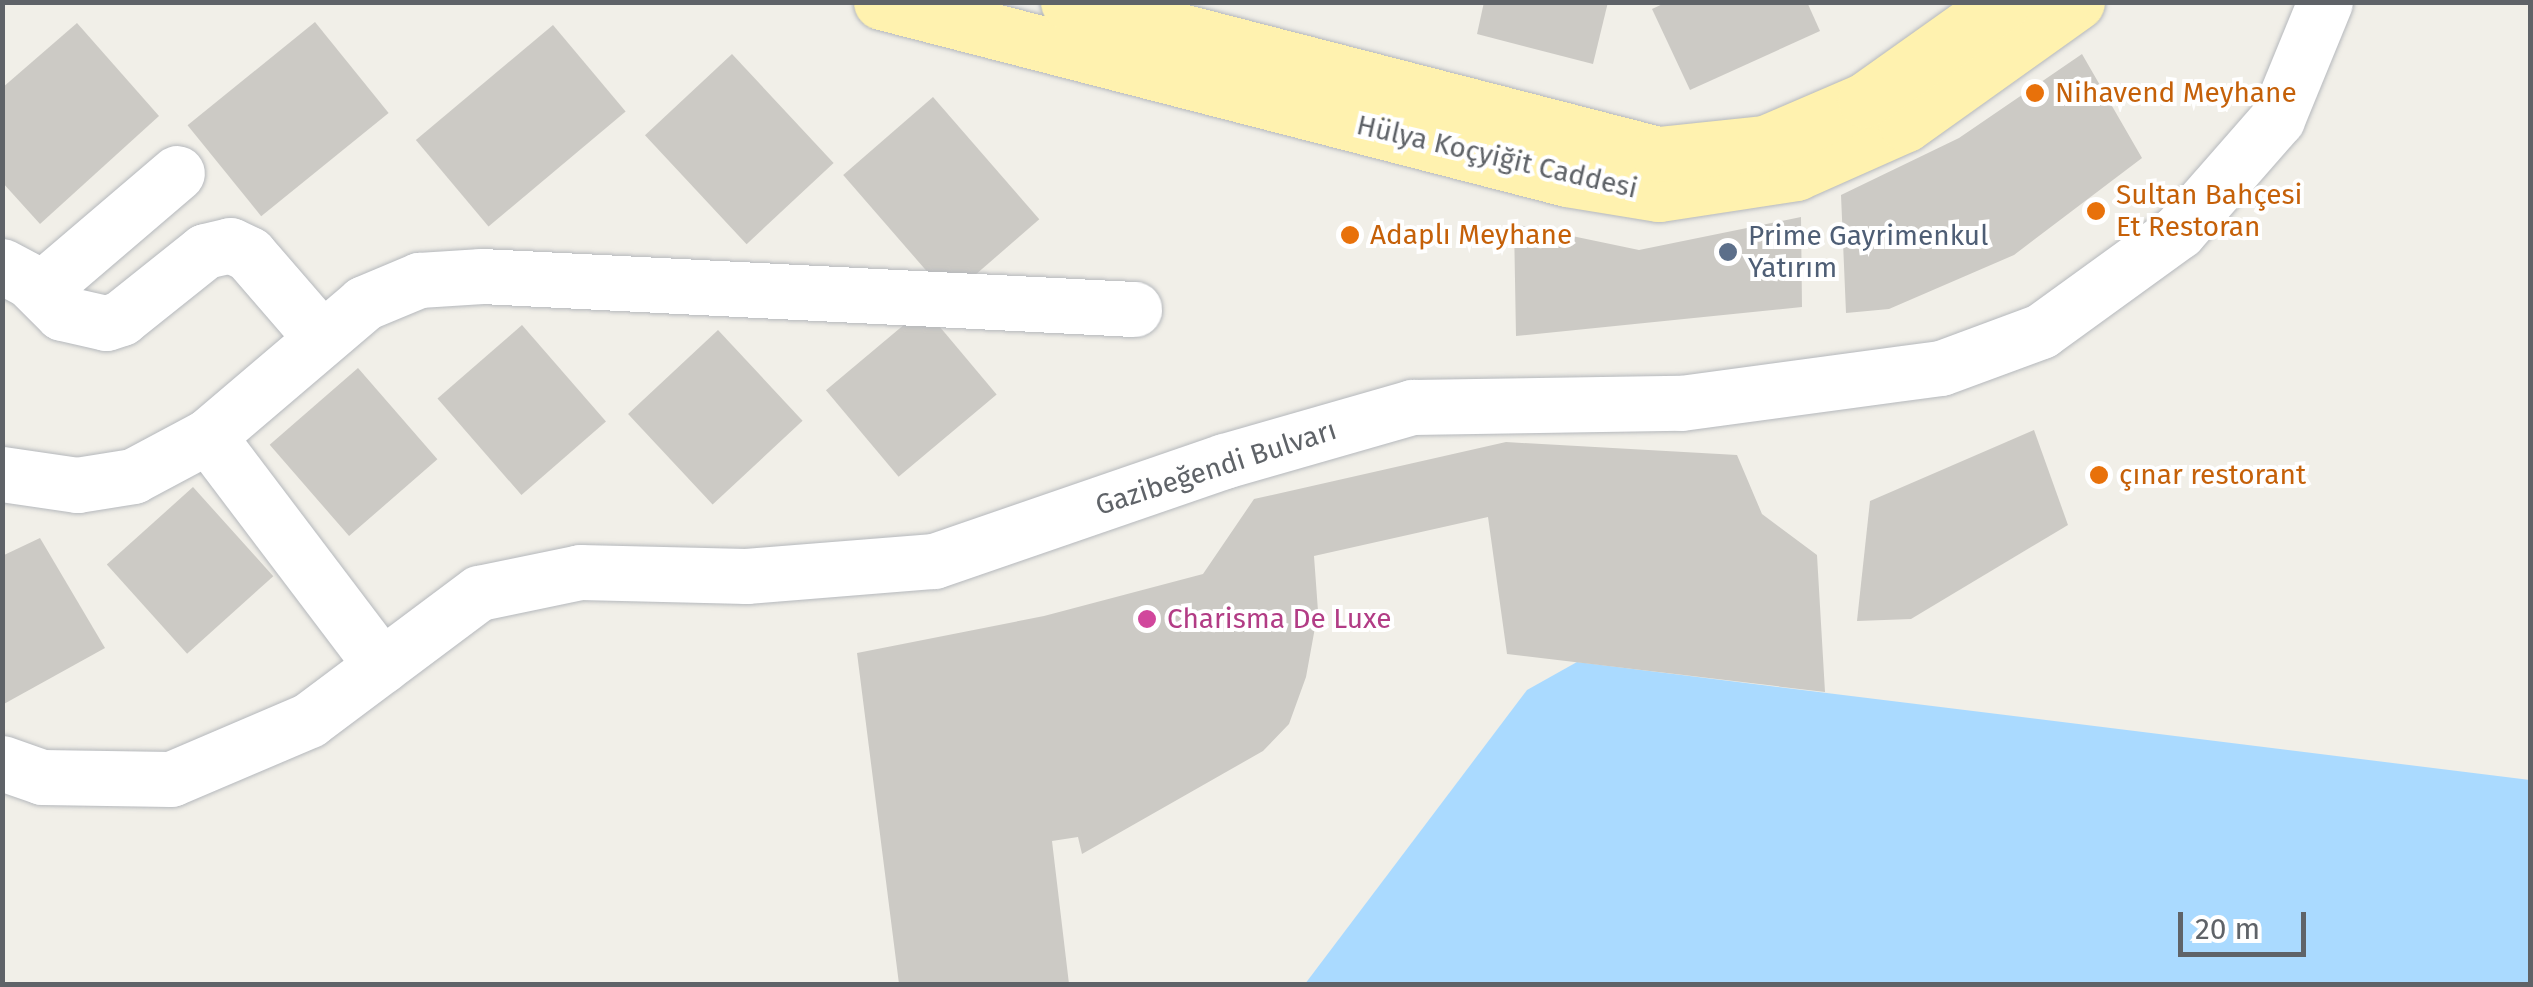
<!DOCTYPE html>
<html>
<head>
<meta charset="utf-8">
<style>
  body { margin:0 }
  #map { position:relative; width:2533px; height:987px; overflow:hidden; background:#f1efe8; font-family:"Fira Sans",sans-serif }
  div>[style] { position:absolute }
  .water>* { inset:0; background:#aadaff }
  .building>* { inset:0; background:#cccac5; transform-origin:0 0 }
  .roads { filter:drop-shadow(0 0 2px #b5b8bc) drop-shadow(0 0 2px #b5b8bc) }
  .minor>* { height:55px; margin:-27.5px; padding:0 27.5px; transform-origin:27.5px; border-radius:27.5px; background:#fff }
  .major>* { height:55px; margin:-27.5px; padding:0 27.5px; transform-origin:27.5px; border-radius:27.5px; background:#fff2af }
  .dots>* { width:28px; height:28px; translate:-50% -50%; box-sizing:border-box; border:5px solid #fff; border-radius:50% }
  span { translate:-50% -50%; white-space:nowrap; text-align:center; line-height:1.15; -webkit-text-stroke:8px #fff; paint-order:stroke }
  .food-label { font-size:28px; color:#c56008 }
  .left { translate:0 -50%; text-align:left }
  .street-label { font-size:28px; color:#5f6368 }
  .service-label { font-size:28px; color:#4e5e75 }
  .hotel-label { font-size:28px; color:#b23c85 }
  .frame { position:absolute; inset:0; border:5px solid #5f6368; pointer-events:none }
  .scale { position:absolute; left:2178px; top:912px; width:128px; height:45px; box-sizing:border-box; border:5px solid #5f6368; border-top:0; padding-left:12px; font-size:30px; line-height:35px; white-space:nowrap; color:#5f6368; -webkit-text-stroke:8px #fff; paint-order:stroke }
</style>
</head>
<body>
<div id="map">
  <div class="water">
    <div style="clip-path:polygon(1577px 662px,2530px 780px,2530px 984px,1305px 984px,1527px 690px)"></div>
  </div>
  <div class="building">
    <div style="clip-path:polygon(1484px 2px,1608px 2px,1593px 64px,1477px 34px)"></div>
    <div style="clip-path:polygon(1667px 2px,1807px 2px,1820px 31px,1690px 90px,1652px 9px)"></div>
    <div style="left:315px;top:22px;width:117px;height:164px;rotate:51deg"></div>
    <div style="clip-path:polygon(77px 23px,159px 116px,40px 224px,2px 182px,2px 88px)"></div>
    <div style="left:553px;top:25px;width:113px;height:179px;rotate:50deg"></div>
    <div style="left:732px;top:54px;width:149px;height:119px;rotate:47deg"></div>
    <div style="clip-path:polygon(2082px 54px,2142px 158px,2014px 255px,1889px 309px,1846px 313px,1841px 195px,1959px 138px)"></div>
    <div style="left:933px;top:97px;width:162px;height:119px;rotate:49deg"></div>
    <div style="clip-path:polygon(1801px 217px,1802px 307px,1516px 336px,1514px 224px,1639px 250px)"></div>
    <div style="left:924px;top:308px;width:113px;height:128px;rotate:50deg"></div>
    <div style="left:522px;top:325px;width:128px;height:112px;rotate:49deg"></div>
    <div style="left:718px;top:330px;width:124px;height:123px;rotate:47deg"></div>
    <div style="left:358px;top:368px;width:121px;height:117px;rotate:49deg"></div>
    <div style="clip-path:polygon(2034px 430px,2068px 525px,1911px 619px,1857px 621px,1870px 501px)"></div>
    <div style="clip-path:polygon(1506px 442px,1737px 455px,1762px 514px,1817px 555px,1825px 692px,1507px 654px,1488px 517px,1314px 556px,1318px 611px,1306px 677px,1289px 724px,1263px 751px,1082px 854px,1078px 837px,1052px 841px,1069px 984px,899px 984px,857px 653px,1044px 616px,1203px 574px,1254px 499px)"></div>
    <div style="left:193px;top:487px;width:120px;height:116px;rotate:48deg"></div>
    <div style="clip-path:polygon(40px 538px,105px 648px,2px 705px,2px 556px)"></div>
  </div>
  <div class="roads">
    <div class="minor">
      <div style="left:2px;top:266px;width:32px;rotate:28deg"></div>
      <div style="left:30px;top:281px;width:45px;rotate:45deg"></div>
      <div style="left:62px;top:313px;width:45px;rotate:12.8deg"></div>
      <div style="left:106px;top:323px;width:16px;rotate:-18deg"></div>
      <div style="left:121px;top:318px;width:107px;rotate:-38.6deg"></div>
      <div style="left:205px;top:251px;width:26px;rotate:-13deg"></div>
      <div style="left:230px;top:245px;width:21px;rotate:25deg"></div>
      <div style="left:249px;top:254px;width:110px;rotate:49.1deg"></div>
      <div style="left:40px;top:290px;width:180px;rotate:-40.5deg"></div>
      <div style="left:208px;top:436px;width:288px;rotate:52.9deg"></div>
      <div style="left:2px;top:474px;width:76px;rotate:8.3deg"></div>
      <div style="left:77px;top:485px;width:57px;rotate:-9.1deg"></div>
      <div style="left:133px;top:476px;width:85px;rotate:-28.1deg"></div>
      <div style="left:208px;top:436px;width:205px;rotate:-40.4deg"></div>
      <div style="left:364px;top:303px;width:60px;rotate:-22.7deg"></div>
      <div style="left:419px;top:280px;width:63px;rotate:-3.6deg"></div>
      <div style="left:482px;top:276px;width:653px;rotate:2.9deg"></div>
      <div style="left:2px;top:763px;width:42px;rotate:19.3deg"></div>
      <div style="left:42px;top:777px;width:129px;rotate:0.9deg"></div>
      <div style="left:171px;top:779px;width:150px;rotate:-23.1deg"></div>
      <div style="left:309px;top:720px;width:212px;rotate:-36.8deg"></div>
      <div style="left:479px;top:593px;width:103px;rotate:-11.7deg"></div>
      <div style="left:580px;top:572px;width:166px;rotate:1.4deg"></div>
      <div style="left:746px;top:576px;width:189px;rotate:-4.6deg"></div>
      <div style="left:934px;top:561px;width:307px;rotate:-19deg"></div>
      <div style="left:1224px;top:461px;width:196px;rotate:-16deg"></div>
      <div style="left:1412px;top:407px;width:269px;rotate:-0.9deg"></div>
      <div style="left:1681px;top:403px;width:262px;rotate:-7.7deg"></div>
      <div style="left:1941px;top:368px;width:107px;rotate:-20.3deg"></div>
      <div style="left:2041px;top:331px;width:170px;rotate:-35.9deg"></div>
      <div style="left:2179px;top:231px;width:149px;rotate:-48.8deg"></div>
      <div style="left:2277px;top:119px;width:126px;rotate:-67.7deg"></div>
    </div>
    <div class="major">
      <div style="left:881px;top:2px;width:708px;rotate:14.47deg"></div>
      <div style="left:1567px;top:179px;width:93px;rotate:9.3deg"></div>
      <div style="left:1659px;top:194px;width:139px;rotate:-8.7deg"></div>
      <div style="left:1796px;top:173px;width:120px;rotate:-24deg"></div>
      <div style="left:1906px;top:124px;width:210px;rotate:-35.5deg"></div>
      <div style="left:1068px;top:2px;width:609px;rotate:14.45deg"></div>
      <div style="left:1658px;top:154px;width:108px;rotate:-5.9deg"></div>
      <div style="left:1765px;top:143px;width:109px;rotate:-23.3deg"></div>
      <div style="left:1865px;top:100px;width:169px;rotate:-35.4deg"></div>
    </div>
  </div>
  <div class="dots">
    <div style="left:2035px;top:93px;background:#e8710a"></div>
    <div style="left:2096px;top:211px;background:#e8710a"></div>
    <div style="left:1350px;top:235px;background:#e8710a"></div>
    <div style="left:1728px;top:252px;background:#5c6f8a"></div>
    <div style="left:2099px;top:475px;background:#e8710a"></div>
    <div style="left:1147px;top:619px;background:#d1479c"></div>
  </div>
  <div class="food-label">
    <span class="left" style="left:2055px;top:93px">Nihavend Meyhane</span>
    <span class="left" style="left:2116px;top:211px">Sultan Bahçesi<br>Et Restoran</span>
    <span class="left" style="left:1370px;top:235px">Adaplı Meyhane</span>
    <span class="left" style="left:2119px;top:475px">çınar restorant</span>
  </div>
  <div class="street-label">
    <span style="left:1497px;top:157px;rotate:13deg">Hülya Koçyiğit Caddesi</span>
    <span style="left:1216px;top:468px;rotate:-18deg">Gazibeğendi Bulvarı</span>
  </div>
  <div class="service-label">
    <span class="left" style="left:1748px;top:252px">Prime Gayrimenkul<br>Yatırım</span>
  </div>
  <div class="hotel-label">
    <span class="left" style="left:1167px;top:619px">Charisma De Luxe</span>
  </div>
  <div class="frame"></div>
  <div class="scale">20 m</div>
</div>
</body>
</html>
